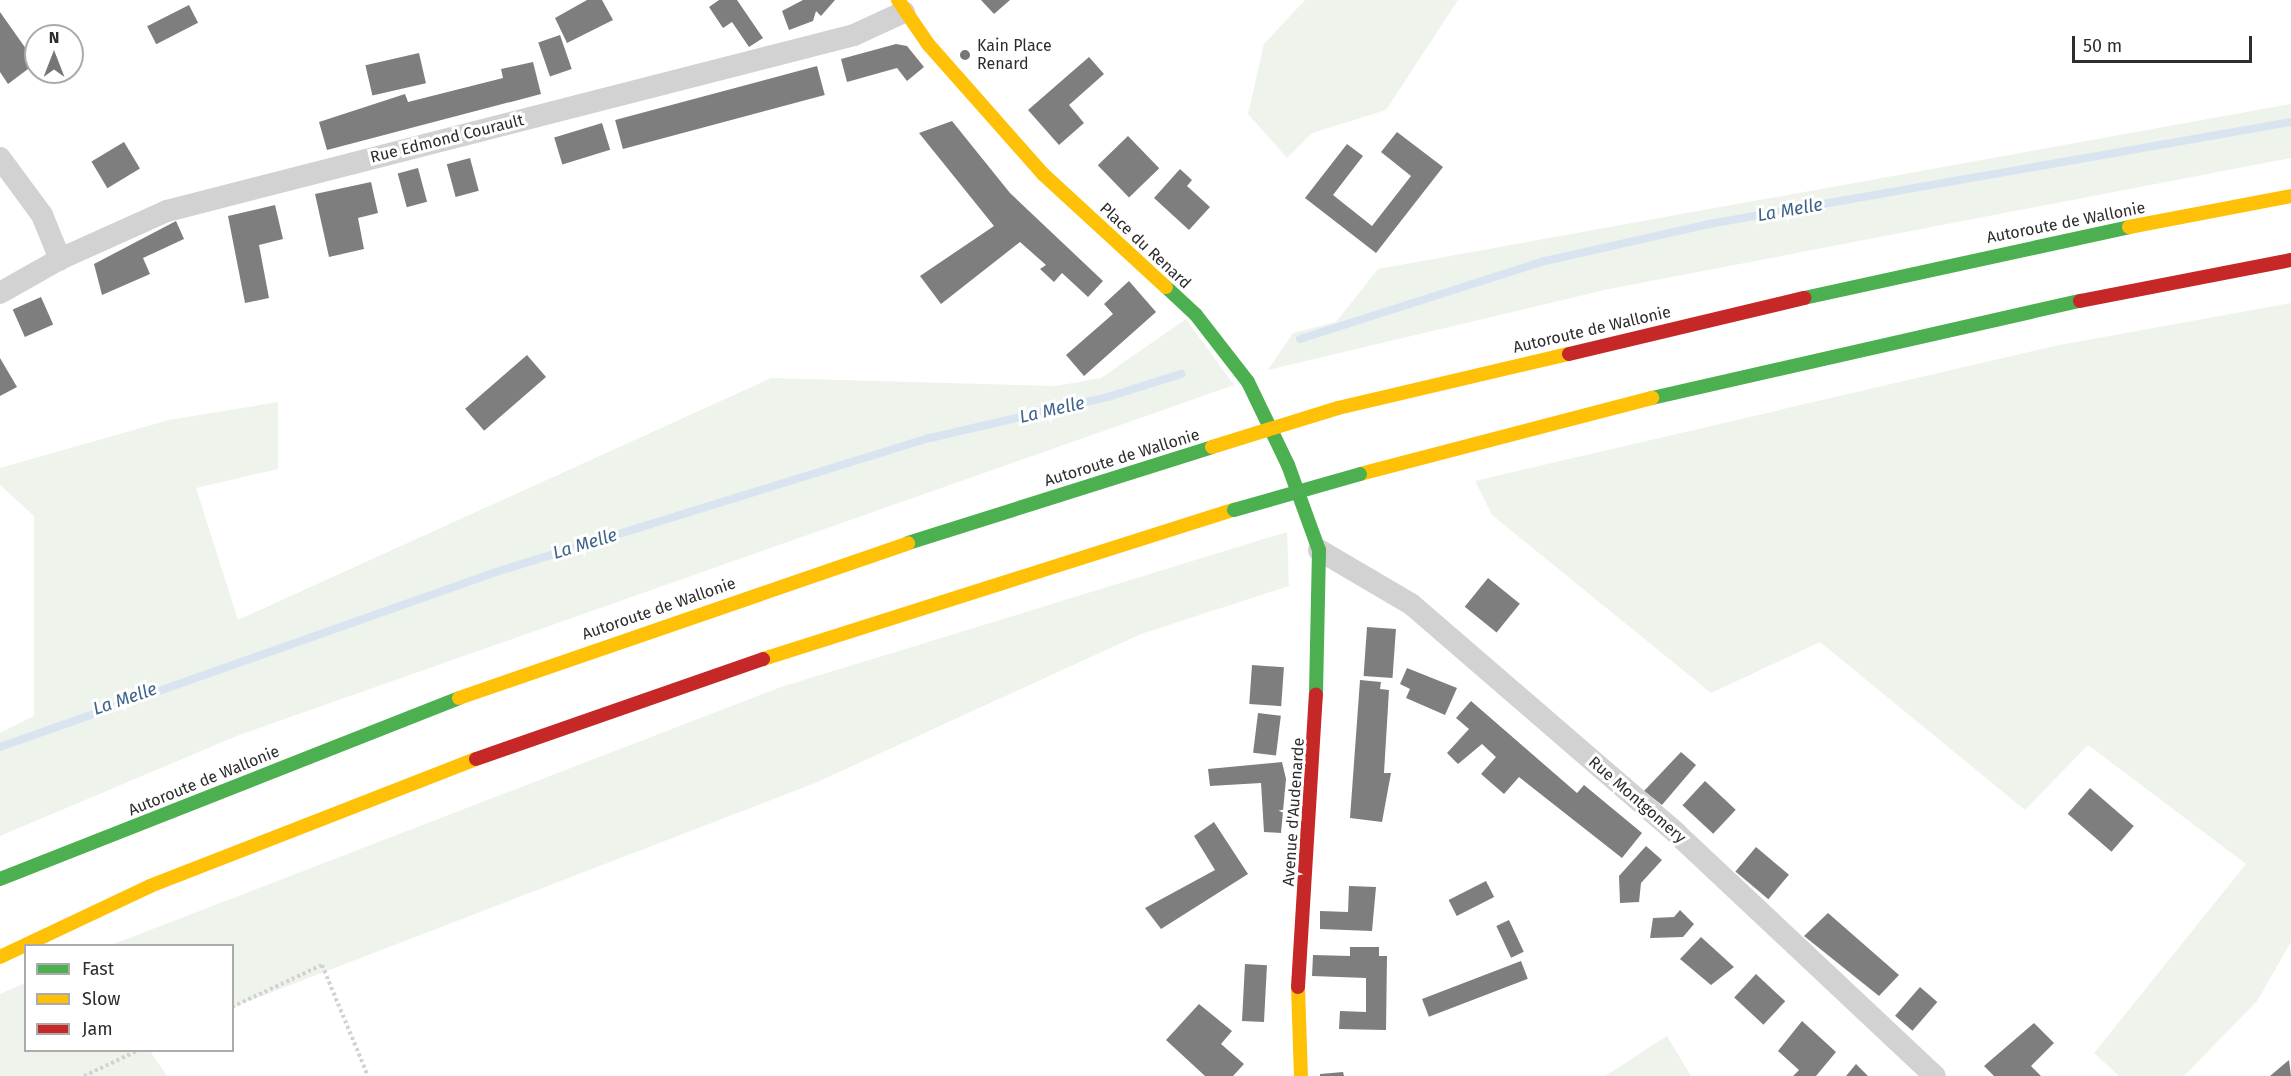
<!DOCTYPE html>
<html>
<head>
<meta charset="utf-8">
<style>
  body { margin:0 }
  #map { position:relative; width:2291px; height:1076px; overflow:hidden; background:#fff; font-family:"Fira Sans",sans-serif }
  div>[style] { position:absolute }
  .green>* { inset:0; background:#eef3eb }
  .stream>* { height:8px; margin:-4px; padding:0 4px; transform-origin:4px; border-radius:4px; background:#d8e4f0 }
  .building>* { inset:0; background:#7e7e7e; transform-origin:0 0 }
  .path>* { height:4px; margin-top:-2px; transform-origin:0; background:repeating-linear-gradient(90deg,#d2d2d2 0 3px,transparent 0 6px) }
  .street>* { height:22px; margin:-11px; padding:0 11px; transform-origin:11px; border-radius:11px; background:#d2d2d2 }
  .fast>* { height:14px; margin:-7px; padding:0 7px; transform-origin:7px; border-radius:7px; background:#4caf50 }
  .slow>* { height:14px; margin:-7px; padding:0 7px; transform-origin:7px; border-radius:7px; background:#ffc107 }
  .jam>* { height:14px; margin:-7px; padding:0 7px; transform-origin:7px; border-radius:7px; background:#c62828 }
  .fast-bridge>* { height:14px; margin:-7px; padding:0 7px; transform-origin:7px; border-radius:7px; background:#4caf50 }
  .slow-bridge>* { height:14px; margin:-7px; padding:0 7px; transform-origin:7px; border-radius:7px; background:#ffc107 }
  .dots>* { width:16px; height:16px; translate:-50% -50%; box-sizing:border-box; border:3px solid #fff; border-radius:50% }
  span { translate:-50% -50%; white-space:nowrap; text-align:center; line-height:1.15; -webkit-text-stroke:6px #fff; paint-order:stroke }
  .poi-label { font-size:16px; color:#2d2d2d }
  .left { translate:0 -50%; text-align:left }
  .street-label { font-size:16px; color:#2d2d2d }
  .water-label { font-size:18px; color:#3e648b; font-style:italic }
  .legend { position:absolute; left:24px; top:944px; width:210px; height:108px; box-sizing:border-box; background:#fff; border:2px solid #ababab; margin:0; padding:8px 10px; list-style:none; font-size:18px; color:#2d2d2d }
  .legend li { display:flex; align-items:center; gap:12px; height:30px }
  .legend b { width:30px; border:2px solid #ababab }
  .north { position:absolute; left:24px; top:24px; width:60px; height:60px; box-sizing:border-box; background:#fff; border:2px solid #ababab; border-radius:50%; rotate:0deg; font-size:16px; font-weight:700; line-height:24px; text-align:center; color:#2d2d2d }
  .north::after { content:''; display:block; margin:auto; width:21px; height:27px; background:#767676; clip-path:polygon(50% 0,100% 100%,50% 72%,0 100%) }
  .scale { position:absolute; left:2072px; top:36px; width:180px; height:27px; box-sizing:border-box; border:3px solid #2d2d2d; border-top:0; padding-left:8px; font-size:18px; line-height:21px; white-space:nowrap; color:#2d2d2d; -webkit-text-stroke:4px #fff; paint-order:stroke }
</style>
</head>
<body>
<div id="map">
  <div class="green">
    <div style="clip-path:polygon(1305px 0,1458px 0,1386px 110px,1312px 133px,1287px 158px,1248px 114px,1264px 44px)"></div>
    <div style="clip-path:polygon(2291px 104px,2291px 158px,1609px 289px,1268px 370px,1293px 333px,1336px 322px,1378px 269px)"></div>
    <div style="clip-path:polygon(2291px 303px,2291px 942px,2257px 1001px,2184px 1076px,2119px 1076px,2094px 1053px,2246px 864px,2088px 745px,2025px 810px,1820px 642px,1711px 693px,1492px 515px,1475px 481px,2054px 346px)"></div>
    <div style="clip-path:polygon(1186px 319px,1234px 385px,239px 735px,0 836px,0 733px,34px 716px,34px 516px,0 485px,0 468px,169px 420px,278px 402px,278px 469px,196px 488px,238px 620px,771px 378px,1056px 386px,1101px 378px)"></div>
    <div style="clip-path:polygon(1287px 532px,1289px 586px,1141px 634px,815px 783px,233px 1007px,232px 946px,111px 945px,781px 687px)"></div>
    <div style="clip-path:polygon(25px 983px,26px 1050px,150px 1051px,167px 1076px,0 1076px,0 994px)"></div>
    <div style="clip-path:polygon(1667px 1036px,1691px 1076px,1605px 1076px)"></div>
  </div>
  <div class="stream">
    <div style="left:1300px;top:339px;width:257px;rotate:-17.7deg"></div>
    <div style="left:1545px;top:261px;width:168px;rotate:-12.7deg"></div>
    <div style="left:1709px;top:224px;width:591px;rotate:-9.94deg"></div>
    <div style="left:0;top:747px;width:526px;rotate:-19.43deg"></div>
    <div style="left:496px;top:572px;width:454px;rotate:-17.2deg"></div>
    <div style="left:930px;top:438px;width:183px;rotate:-13deg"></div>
    <div style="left:1108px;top:397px;width:77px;rotate:-17.5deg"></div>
  </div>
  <div class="building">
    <div style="clip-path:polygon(587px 0,602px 0,613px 20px,567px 43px,555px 18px)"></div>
    <div style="clip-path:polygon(719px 0,737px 0,763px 38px,749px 47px,732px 22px,723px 28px,709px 7px)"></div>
    <div style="clip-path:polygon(803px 0,835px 0,821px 16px,816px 11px,813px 21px,789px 30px,782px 11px)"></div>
    <div style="clip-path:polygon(981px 0,1010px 0,994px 14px)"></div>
    <div style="left:189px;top:5px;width:20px;height:47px;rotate:63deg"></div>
    <div style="clip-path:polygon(0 12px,36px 63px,8px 84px,0 72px)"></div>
    <div style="left:560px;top:35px;width:36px;height:23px;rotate:71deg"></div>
    <div style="clip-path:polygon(896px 44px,907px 46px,924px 67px,907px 81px,897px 68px,847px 82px,841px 59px)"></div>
    <div style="left:419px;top:53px;width:31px;height:55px;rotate:77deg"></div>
    <div style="clip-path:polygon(1089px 57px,1104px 74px,1069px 105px,1084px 123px,1059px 145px,1028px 110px)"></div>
    <div style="clip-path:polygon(533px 62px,541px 94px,327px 150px,319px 122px,405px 94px,408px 102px,503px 78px,501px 69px)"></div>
    <div style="left:817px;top:66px;width:30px;height:209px;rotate:75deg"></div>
    <div style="clip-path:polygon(952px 121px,1010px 193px,1103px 281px,1088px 297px,1062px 273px,1054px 282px,1040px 269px,1046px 265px,1020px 242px,941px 304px,920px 276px,994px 226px,919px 133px)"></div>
    <div style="left:602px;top:123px;width:28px;height:50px;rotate:73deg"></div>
    <div style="clip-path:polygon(1397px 132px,1443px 167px,1376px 253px,1305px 198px,1347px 144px,1363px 156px,1333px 195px,1372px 226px,1411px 176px,1381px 152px)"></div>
    <div style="left:1128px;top:136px;width:45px;height:42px;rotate:46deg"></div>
    <div style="left:124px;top:142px;width:31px;height:38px;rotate:59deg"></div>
    <div style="left:470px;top:158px;width:34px;height:24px;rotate:75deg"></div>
    <div style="left:418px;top:168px;width:35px;height:21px;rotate:75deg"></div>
    <div style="clip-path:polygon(1180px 169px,1192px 180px,1187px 186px,1210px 207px,1189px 230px,1154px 198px)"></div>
    <div style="clip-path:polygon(371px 182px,378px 213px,358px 218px,364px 249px,329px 257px,315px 194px)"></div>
    <div style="clip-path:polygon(275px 205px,283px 239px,259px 245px,269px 298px,245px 303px,228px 216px)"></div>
    <div style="clip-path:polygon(176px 221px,184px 239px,143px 258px,150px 274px,102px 295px,94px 264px)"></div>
    <div style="clip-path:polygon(1129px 281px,1156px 312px,1084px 376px,1066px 355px,1113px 314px,1104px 304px)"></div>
    <div style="left:41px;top:297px;width:30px;height:31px;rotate:66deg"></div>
    <div style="left:527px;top:355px;width:29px;height:82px;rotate:49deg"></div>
    <div style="clip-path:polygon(0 358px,17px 387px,0 396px)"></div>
    <div style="left:1488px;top:578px;width:41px;height:37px;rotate:39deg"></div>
    <div style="left:1367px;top:627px;width:29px;height:49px;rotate:4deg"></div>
    <div style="left:1252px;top:665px;width:32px;height:39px;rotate:4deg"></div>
    <div style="clip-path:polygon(1407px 668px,1457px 688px,1445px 715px,1406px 698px,1410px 689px,1400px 684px)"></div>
    <div style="clip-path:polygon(1360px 680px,1381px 682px,1380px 689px,1389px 690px,1384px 773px,1391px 773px,1382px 822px,1350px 818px)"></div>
    <div style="clip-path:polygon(1471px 701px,1577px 793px,1584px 785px,1642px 833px,1622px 858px,1519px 777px,1504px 794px,1481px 774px,1496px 757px,1482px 744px,1458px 764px,1447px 753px,1469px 729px,1456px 718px)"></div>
    <div style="left:1258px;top:713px;width:23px;height:40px;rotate:7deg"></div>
    <div style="clip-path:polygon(1681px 752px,1696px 765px,1662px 805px,1644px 791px)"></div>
    <div style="clip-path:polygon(1282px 762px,1286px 779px,1281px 833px,1264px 832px,1261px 783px,1210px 786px,1208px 769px)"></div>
    <div style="left:1705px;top:781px;width:42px;height:33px;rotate:43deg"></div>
    <div style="left:2090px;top:788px;width:58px;height:34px;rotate:41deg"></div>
    <div style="clip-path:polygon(1214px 822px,1248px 874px,1161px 929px,1145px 908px,1215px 870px,1194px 836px)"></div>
    <div style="clip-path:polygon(1646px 846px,1662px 860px,1641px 883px,1639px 902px,1620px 903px,1619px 876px)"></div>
    <div style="left:1756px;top:847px;width:43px;height:32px;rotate:40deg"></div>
    <div style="left:1486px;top:881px;width:18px;height:42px;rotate:63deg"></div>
    <div style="clip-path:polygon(1349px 886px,1376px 887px,1372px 931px,1320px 929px,1320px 911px,1348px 912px)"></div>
    <div style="clip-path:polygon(1680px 910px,1694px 924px,1683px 937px,1650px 938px,1653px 918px,1674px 917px)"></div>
    <div style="clip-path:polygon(1828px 913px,1899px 975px,1879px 996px,1804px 936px)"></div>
    <div style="left:1509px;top:920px;width:35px;height:14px;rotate:65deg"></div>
    <div style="clip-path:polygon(1701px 937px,1734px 967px,1711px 985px,1680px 959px)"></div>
    <div style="clip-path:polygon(1350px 947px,1379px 947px,1379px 956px,1387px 956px,1386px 1030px,1339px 1029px,1340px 1011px,1366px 1012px,1366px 978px,1312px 976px,1313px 955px,1350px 956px)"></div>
    <div style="left:1521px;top:961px;width:19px;height:106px;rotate:69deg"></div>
    <div style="left:1245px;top:964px;width:22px;height:57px;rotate:3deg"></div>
    <div style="left:1756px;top:974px;width:40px;height:32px;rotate:43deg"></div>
    <div style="left:1920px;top:987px;width:23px;height:38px;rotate:41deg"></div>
    <div style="clip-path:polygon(1199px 1004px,1232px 1031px,1221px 1044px,1244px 1064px,1233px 1076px,1205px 1076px,1166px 1040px)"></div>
    <div style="clip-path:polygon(1802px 1021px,1836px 1052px,1816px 1076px,1793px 1076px,1799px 1070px,1778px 1051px)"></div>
    <div style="clip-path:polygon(2034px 1023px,2054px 1043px,2031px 1066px,2041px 1076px,1994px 1076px,1984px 1066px)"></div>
    <div style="clip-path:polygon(2289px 1060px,2291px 1076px,2270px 1076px)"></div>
    <div style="clip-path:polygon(1856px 1064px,1868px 1076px,1846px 1076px)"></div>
    <div style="clip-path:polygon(1343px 1072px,1344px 1076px,1320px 1076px,1320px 1074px)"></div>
  </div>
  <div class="path">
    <div style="left:232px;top:1007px;width:99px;rotate:-25deg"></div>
    <div style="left:322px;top:965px;width:120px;rotate:67.5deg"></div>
    <div style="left:84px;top:1076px;width:61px;rotate:-25.3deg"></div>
  </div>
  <div class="street">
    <div style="left:0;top:158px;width:71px;rotate:53.6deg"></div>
    <div style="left:42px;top:215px;width:48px;rotate:67.8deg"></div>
    <div style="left:0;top:293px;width:69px;rotate:-29.5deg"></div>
    <div style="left:60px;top:259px;width:117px;rotate:-24.2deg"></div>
    <div style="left:167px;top:211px;width:709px;rotate:-14.37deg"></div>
    <div style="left:854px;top:35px;width:55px;rotate:-24.7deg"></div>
    <div style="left:1319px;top:550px;width:107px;rotate:30.4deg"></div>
    <div style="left:1411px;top:604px;width:350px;rotate:40.8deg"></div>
    <div style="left:1676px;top:833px;width:355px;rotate:43.2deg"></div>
  </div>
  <div class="fast">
    <div style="left:1166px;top:287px;width:41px;rotate:43deg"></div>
    <div style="left:1196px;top:315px;width:85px;rotate:52.2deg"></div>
    <div style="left:1248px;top:382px;width:92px;rotate:64.3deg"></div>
    <div style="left:1288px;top:465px;width:90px;rotate:70deg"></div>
    <div style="left:1319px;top:550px;width:145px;rotate:91.2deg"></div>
    <div style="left:1804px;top:298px;width:333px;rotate:-12.3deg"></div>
    <div style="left:1652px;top:398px;width:439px;rotate:-12.8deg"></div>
    <div style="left:908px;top:543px;width:319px;rotate:-17.5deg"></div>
    <div style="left:0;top:879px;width:493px;rotate:-21.5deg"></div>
  </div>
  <div class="slow">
    <div style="left:898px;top:0;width:53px;rotate:55.7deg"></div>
    <div style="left:928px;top:44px;width:174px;rotate:48.5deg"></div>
    <div style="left:1043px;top:174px;width:167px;rotate:42.6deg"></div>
    <div style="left:2129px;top:227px;width:165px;rotate:-10.8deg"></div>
    <div style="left:1338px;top:408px;width:237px;rotate:-13.2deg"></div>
    <div style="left:1360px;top:474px;width:302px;rotate:-14.6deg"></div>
    <div style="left:763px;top:659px;width:494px;rotate:-17.6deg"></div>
    <div style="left:459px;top:698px;width:475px;rotate:-19deg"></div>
    <div style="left:0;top:957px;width:166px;rotate:-25.3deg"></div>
    <div style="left:150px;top:886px;width:350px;rotate:-21.3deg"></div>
    <div style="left:1298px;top:987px;width:89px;rotate:88.1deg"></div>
  </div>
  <div class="jam">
    <div style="left:2080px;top:301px;width:215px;rotate:-11deg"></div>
    <div style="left:1569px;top:354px;width:242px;rotate:-13.4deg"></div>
    <div style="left:476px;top:759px;width:304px;rotate:-19.2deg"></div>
    <div style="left:1298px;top:987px;width:293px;rotate:-86.5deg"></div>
  </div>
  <div class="fast-bridge">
    <div style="left:1234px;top:510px;width:131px;rotate:-15.9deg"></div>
  </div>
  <div class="slow-bridge">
    <div style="left:1212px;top:447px;width:132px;rotate:-17.2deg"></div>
  </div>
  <div class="dots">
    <div style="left:965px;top:55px;background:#767676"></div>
  </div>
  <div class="poi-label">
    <span class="left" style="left:977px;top:55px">Kain Place<br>Renard</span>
  </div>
  <div class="street-label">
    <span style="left:447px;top:139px;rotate:-14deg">Rue Edmond Courault</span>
    <span style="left:2066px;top:223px;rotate:-11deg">Autoroute de Wallonie</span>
    <span style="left:1145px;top:246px;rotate:43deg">Place du Renard</span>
    <span style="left:1592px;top:330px;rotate:-13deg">Autoroute de Wallonie</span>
    <span style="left:1122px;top:458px;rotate:-17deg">Autoroute de Wallonie</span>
    <span style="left:659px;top:609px;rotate:-19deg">Autoroute de Wallonie</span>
    <span style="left:204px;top:781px;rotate:-22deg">Autoroute de Wallonie</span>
    <span style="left:1637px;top:800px;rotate:41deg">Rue Montgomery</span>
    <span style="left:1294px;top:812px;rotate:-86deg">Avenue d'Audenarde</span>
  </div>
  <div class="water-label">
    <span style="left:1790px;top:210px;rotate:-10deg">La Melle</span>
    <span style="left:1052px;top:410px;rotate:-13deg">La Melle</span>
    <span style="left:585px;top:544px;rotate:-17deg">La Melle</span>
    <span style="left:125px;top:699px;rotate:-19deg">La Melle</span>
  </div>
  <ul class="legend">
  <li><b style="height:8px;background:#4caf50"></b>Fast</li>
  <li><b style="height:8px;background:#ffc107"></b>Slow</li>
  <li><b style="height:8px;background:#c62828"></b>Jam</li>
  </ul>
  <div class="north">N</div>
  <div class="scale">50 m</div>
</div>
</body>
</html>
